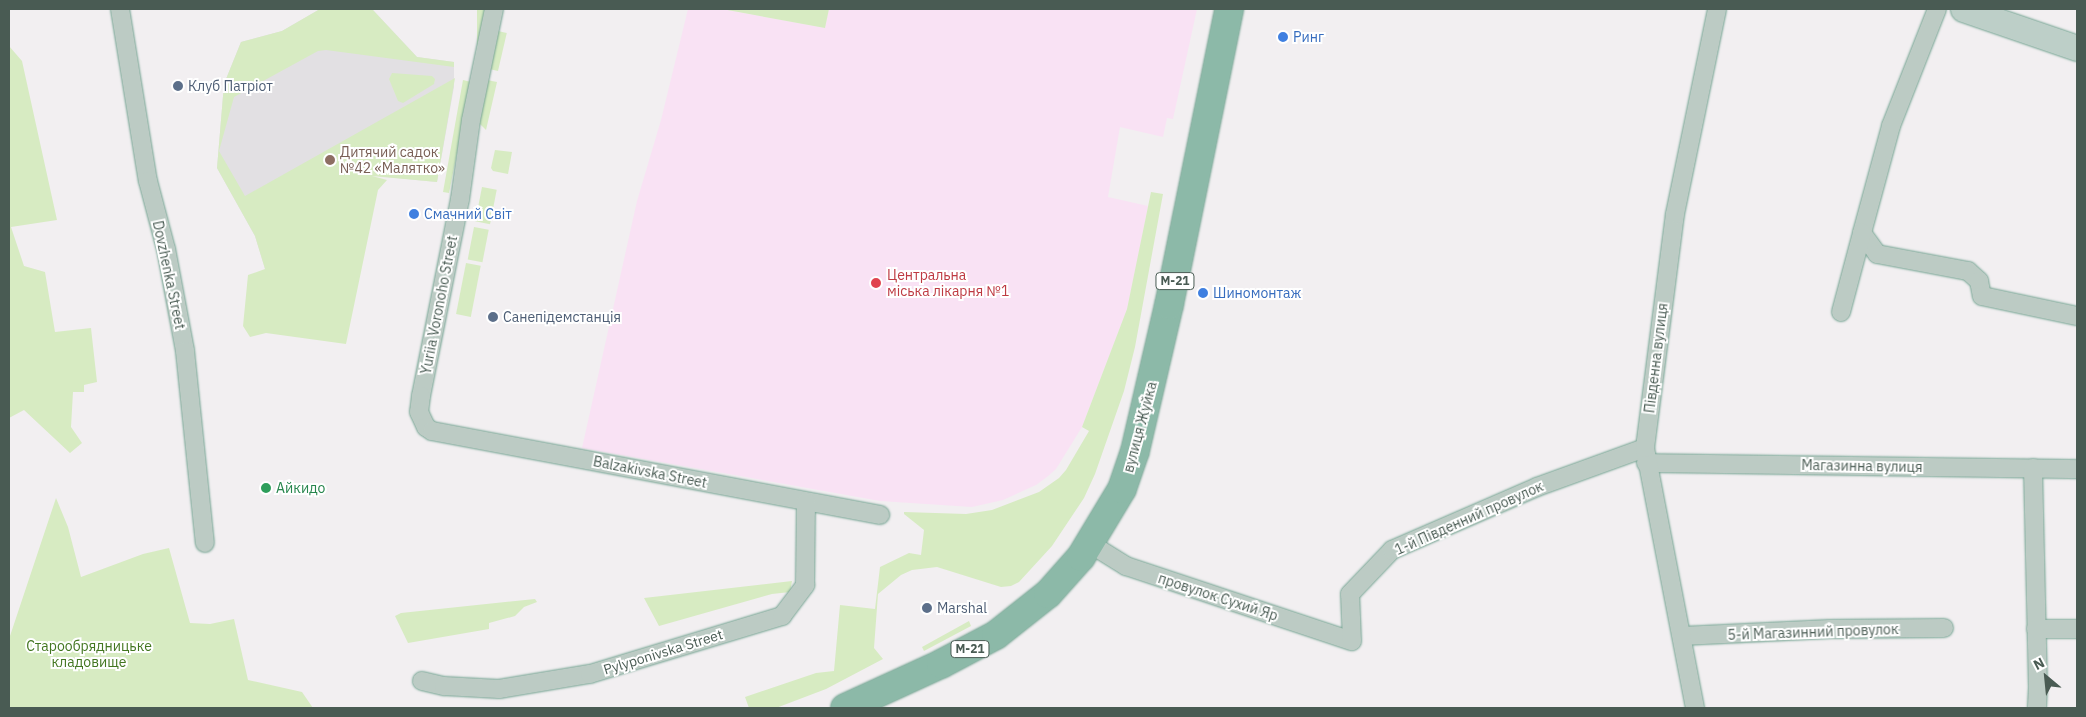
<!DOCTYPE html>
<html>
<head>
<meta charset="utf-8">
<style>
  body { margin:0 }
  #map { position:relative; width:2086px; height:717px; overflow:hidden; background:#f2eff1; font-family:"IBM Plex Sans",sans-serif }
  div>[style] { position:absolute }
  .education>* { inset:0; background:#e2e0e3 }
  .medical>* { inset:0; background:#f9e2f4 }
  .green>* { inset:0; background:#d7ebc2; transform-origin:0 0 }
  .roads { filter:drop-shadow(0 0 1px #77a594) drop-shadow(0 0 1px #77a594) }
  .street>* { height:18px; margin:-9px; padding:0 9px; transform-origin:9px; border-radius:9px; background:#bccbc4 }
  .secondary>* { height:25px; margin:-12.5px; padding:0 12.5px; transform-origin:12.5px; border-radius:12.5px; background:#bdcfc8 }
  .highway>* { height:28px; margin:-14px; padding:0 14px; transform-origin:14px; border-radius:14px; background:#8cb9a8 }
  .dots>* { width:14px; height:14px; translate:-50% -50%; box-sizing:border-box; border:2px solid #fff; border-radius:50% }
  span { translate:-50% -50%; white-space:nowrap; text-align:center; line-height:1.15; -webkit-text-stroke:4px #fff; paint-order:stroke }
  .shield-label span { padding:1px 4px; background:#fff; border:1px solid; border-radius:4px; -webkit-text-stroke-width:0 }
  .shield-label { font-size:12px; color:#495b53; font-weight:700 }
  .shop-label { font-size:14px; color:#366cbe }
  .left { translate:0 -50%; text-align:left }
  .service-label { font-size:14px; color:#4e5e75 }
  .education-label { font-size:14px; color:#785e54 }
  .street-label { font-size:14px; color:#495b53 }
  .health-label { font-size:14px; color:#be3a42 }
  .leisure-label { font-size:14px; color:#27864d }
  .park-label { font-size:14px; color:#427620 }
  .frame { position:absolute; inset:0; border:10px solid #495b53; pointer-events:none }
  .north { position:absolute; left:2021px; top:652px; width:50px; height:50px; -webkit-text-stroke:4px #fff; paint-order:stroke; rotate:332deg; font-size:14px; font-weight:700; line-height:20px; text-align:center; color:#495b53 }
  .north::after { content:''; display:block; margin:auto; width:18px; height:22px; background:#495b53; clip-path:polygon(50% 0,100% 100%,50% 72%,0 100%) }
</style>
</head>
<body>
<div id="map">
  <div class="education">
    <div style="clip-path:polygon(320px 9px,372px 9px,417px 57px,454px 62px,454px 87px,437px 182px,367px 175px,278px 311px,255px 236px,217px 168px,224px 84px,241px 42px,282px 31px)"></div>
  </div>
  <div class="medical">
    <div style="clip-path:polygon(688px 9px,722px 9px,825px 28px,829px 9px,1197px 9px,1173px 119px,1167px 118px,1163px 137px,1120px 127px,1108px 197px,1148px 206px,1138px 257px,1127px 309px,1082px 427px,1056px 469px,1047px 477px,1036px 485px,1003px 500px,972px 507px,880px 501px,582px 448px,637px 201px,661px 120px)"></div>
  </div>
  <div class="green">
    <div style="clip-path:polygon(320px 9px,372px 9px,417px 57px,454px 62px,454px 67px,326px 50px,318px 51px,234px 97px,219px 151px,245px 196px,455px 78px,437px 182px,372px 176px,387px 180px,378px 190px,346px 344px,266px 333px,250px 337px,243px 326px,248px 275px,265px 269px,255px 236px,217px 168px,224px 84px,241px 42px,282px 31px)"></div>
    <div style="left:477px;top:9px;width:9px;height:38px"></div>
    <div style="clip-path:polygon(722px 9px,829px 9px,825px 28px)"></div>
    <div style="left:498px;top:31px;width:9px;height:39px;rotate:13deg"></div>
    <div style="clip-path:polygon(9px 46px,22px 61px,57px 220px,11px 227px,24px 266px,45px 272px,55px 332px,91px 328px,97px 382px,84px 385px,84px 392px,73px 392px,71px 427px,82px 443px,70px 453px,24px 410px,9px 418px)"></div>
    <div style="clip-path:polygon(392px 73px,432px 76px,435px 79px,434px 84px,403px 103px,398px 101px,389px 79px)"></div>
    <div style="clip-path:polygon(463px 80px,471px 82px,449px 193px,443px 192px)"></div>
    <div style="clip-path:polygon(487px 80px,497px 82px,486px 130px,479px 123px)"></div>
    <div style="clip-path:polygon(495px 150px,512px 152px,508px 174px,493px 171px,491px 168px)"></div>
    <div style="left:482px;top:187px;width:15px;height:35px;rotate:11deg"></div>
    <div style="clip-path:polygon(1151px 192px,1163px 194px,1135px 347px,1124px 391px,1095px 474px,1084px 498px,1052px 546px,1019px 582px,1011px 586px,1001px 587px,937px 567px,912px 570px,901px 575px,878px 594px,874px 648px,883px 659px,826px 689px,776px 708px,749px 708px,745px 697px,816px 673px,834px 671px,840px 605px,875px 609px,880px 567px,909px 553px,921px 555px,924px 530px,904px 514px,904px 512px,966px 514px,992px 510px,1039px 492px,1059px 478px,1066px 470px,1089px 431px,1082px 427px,1127px 309px)"></div>
    <div style="left:474px;top:227px;width:15px;height:33px;rotate:11deg"></div>
    <div style="left:466px;top:263px;width:15px;height:52px;rotate:11deg"></div>
    <div style="clip-path:polygon(56px 498px,68px 527px,81px 577px,143px 554px,169px 548px,190px 623px,210px 624px,234px 619px,248px 680px,302px 692px,313px 708px,12px 708px,9px 706px,9px 639px)"></div>
    <div style="clip-path:polygon(792px 581px,790px 592px,772px 594px,659px 626px,644px 598px)"></div>
    <div style="clip-path:polygon(535px 599px,537px 602px,524px 607px,515px 616px,489px 623px,489px 629px,408px 643px,395px 616px,401px 613px)"></div>
    <div style="clip-path:polygon(969px 621px,971px 626px,924px 651px,922px 647px)"></div>
  </div>
  <div class="roads">
    <div class="street">
      <div style="left:120px;top:9px;width:174px;rotate:80.8deg"></div>
      <div style="left:148px;top:181px;width:70px;rotate:75.2deg"></div>
      <div style="left:166px;top:249px;width:104px;rotate:79.4deg"></div>
      <div style="left:185px;top:351px;width:193px;rotate:84.1deg"></div>
      <div style="left:494px;top:9px;width:113px;rotate:101.7deg"></div>
      <div style="left:471px;top:120px;width:80px;rotate:97.9deg"></div>
      <div style="left:460px;top:199px;width:201px;rotate:101.2deg"></div>
      <div style="left:421px;top:396px;width:16px;rotate:97deg"></div>
      <div style="left:419px;top:412px;width:17px;rotate:65deg"></div>
      <div style="left:426px;top:427px;width:7px;rotate:34deg"></div>
      <div style="left:432px;top:431px;width:456px;rotate:10.6deg"></div>
      <div style="left:1937px;top:9px;width:126px;rotate:111.5deg"></div>
      <div style="left:1891px;top:126px;width:111px;rotate:105.2deg"></div>
      <div style="left:1862px;top:233px;width:26px;rotate:54deg"></div>
      <div style="left:1877px;top:254px;width:93px;rotate:10.6deg"></div>
      <div style="left:1968px;top:271px;width:15px;rotate:42deg"></div>
      <div style="left:1979px;top:281px;width:15px;rotate:79deg"></div>
      <div style="left:1982px;top:296px;width:97px;rotate:11.9deg"></div>
      <div style="left:1841px;top:312px;width:82px;rotate:-75.1deg"></div>
      <div style="left:1646px;top:463px;width:431px;rotate:0.8deg"></div>
      <div style="left:2033px;top:468px;width:219px;rotate:88.7deg"></div>
      <div style="left:2038px;top:687px;width:21px;rotate:93deg"></div>
      <div style="left:1089px;top:543px;width:44px;rotate:31.9deg"></div>
      <div style="left:1126px;top:566px;width:238px;rotate:18.4deg"></div>
      <div style="left:1352px;top:641px;width:47px;rotate:-92.4deg"></div>
      <div style="left:1350px;top:594px;width:61px;rotate:-46.3deg"></div>
      <div style="left:1392px;top:550px;width:158px;rotate:-23.5deg"></div>
      <div style="left:1537px;top:487px;width:115px;rotate:-19.9deg"></div>
      <div style="left:2036px;top:629px;width:41px"></div>
      <div style="left:1682px;top:636px;width:148px;rotate:-2.7deg"></div>
      <div style="left:1830px;top:629px;width:114px;rotate:-0.5deg"></div>
      <div style="left:422px;top:681px;width:23px;rotate:13deg"></div>
      <div style="left:444px;top:686px;width:55px;rotate:3.1deg"></div>
      <div style="left:499px;top:689px;width:92px;rotate:-9.4deg"></div>
      <div style="left:590px;top:674px;width:201px;rotate:-16.8deg"></div>
      <div style="left:782px;top:616px;width:39px;rotate:-53deg"></div>
      <div style="left:805px;top:585px;width:83px;rotate:-89.3deg"></div>
      <div style="left:1695px;top:708px;width:265px;rotate:-100.9deg"></div>
      <div style="left:1645px;top:448px;width:236px;rotate:-82.7deg"></div>
      <div style="left:1675px;top:214px;width:209px;rotate:-78.4deg"></div>
    </div>
    <div class="secondary">
      <div style="left:1963px;top:9px;width:120px;rotate:18.9deg"></div>
    </div>
    <div class="highway">
      <div style="left:845px;top:708px;width:106px;rotate:-24.6deg"></div>
      <div style="left:941px;top:664px;width:62px;rotate:-27.8deg"></div>
      <div style="left:996px;top:635px;width:66px;rotate:-38.3deg"></div>
      <div style="left:1048px;top:594px;width:50px;rotate:-48.3deg"></div>
      <div style="left:1081px;top:557px;width:79px;rotate:-58.9deg"></div>
      <div style="left:1122px;top:489px;width:40px;rotate:-71.1deg"></div>
      <div style="left:1135px;top:451px;width:150px;rotate:-76.9deg"></div>
      <div style="left:1169px;top:305px;width:302px;rotate:-78.5deg"></div>
    </div>
  </div>
  <div class="dots">
    <div style="left:1283px;top:37px;background:#3f7fe0"></div>
    <div style="left:178px;top:86px;background:#5c6f8a"></div>
    <div style="left:330px;top:160px;background:#8d6e63"></div>
    <div style="left:414px;top:214px;background:#3f7fe0"></div>
    <div style="left:876px;top:283px;background:#e0444e"></div>
    <div style="left:1203px;top:293px;background:#3f7fe0"></div>
    <div style="left:493px;top:317px;background:#5c6f8a"></div>
    <div style="left:266px;top:488px;background:#2e9e5b"></div>
    <div style="left:927px;top:608px;background:#5c6f8a"></div>
  </div>
  <div class="shield-label">
    <span style="left:1175px;top:281px">М-21</span>
    <span style="left:970px;top:649px">М-21</span>
  </div>
  <div class="shop-label">
    <span class="left" style="left:1293px;top:37px">Ринг</span>
    <span class="left" style="left:424px;top:214px">Смачний Світ</span>
    <span class="left" style="left:1213px;top:293px">Шиномонтаж</span>
  </div>
  <div class="service-label">
    <span class="left" style="left:188px;top:86px">Клуб Патріот</span>
    <span class="left" style="left:503px;top:317px">Санепідемстанція</span>
    <span class="left" style="left:937px;top:608px">Marshal</span>
  </div>
  <div class="education-label">
    <span class="left" style="left:340px;top:160px">Дитячий садок<br>№42 «Малятко»</span>
  </div>
  <div class="street-label">
    <span style="left:169px;top:275px;rotate:78deg">Dovzhenka Street</span>
    <span style="left:439px;top:305px;rotate:-79deg">Yuriia Voronoho Street</span>
    <span style="left:1656px;top:358px;rotate:-83deg">Південна вулиця</span>
    <span style="left:1140px;top:427px;rotate:-75deg">вулиця Жуйка</span>
    <span style="left:1862px;top:466px;rotate:1deg">Магазинна вулиця</span>
    <span style="left:650px;top:472px;rotate:11deg">Balzakivska Street</span>
    <span style="left:1469px;top:518px;rotate:-24deg">1-й Південний провулок</span>
    <span style="left:1218px;top:597px;rotate:18deg">провулок Сухий Яр</span>
    <span style="left:1813px;top:632px;rotate:-2deg">5-й Магазинний провулок</span>
    <span style="left:663px;top:652px;rotate:-17deg">Pylyponivska Street</span>
  </div>
  <div class="health-label">
    <span class="left" style="left:887px;top:283px">Центральна<br>міська лікарня №1</span>
  </div>
  <div class="leisure-label">
    <span class="left" style="left:276px;top:488px">Айкидо</span>
  </div>
  <div class="park-label">
    <span style="left:89px;top:654px">Старообрядницьке<br>кладовище</span>
  </div>
  <div class="frame"></div>
  <div class="north">N</div>
</div>
</body>
</html>
